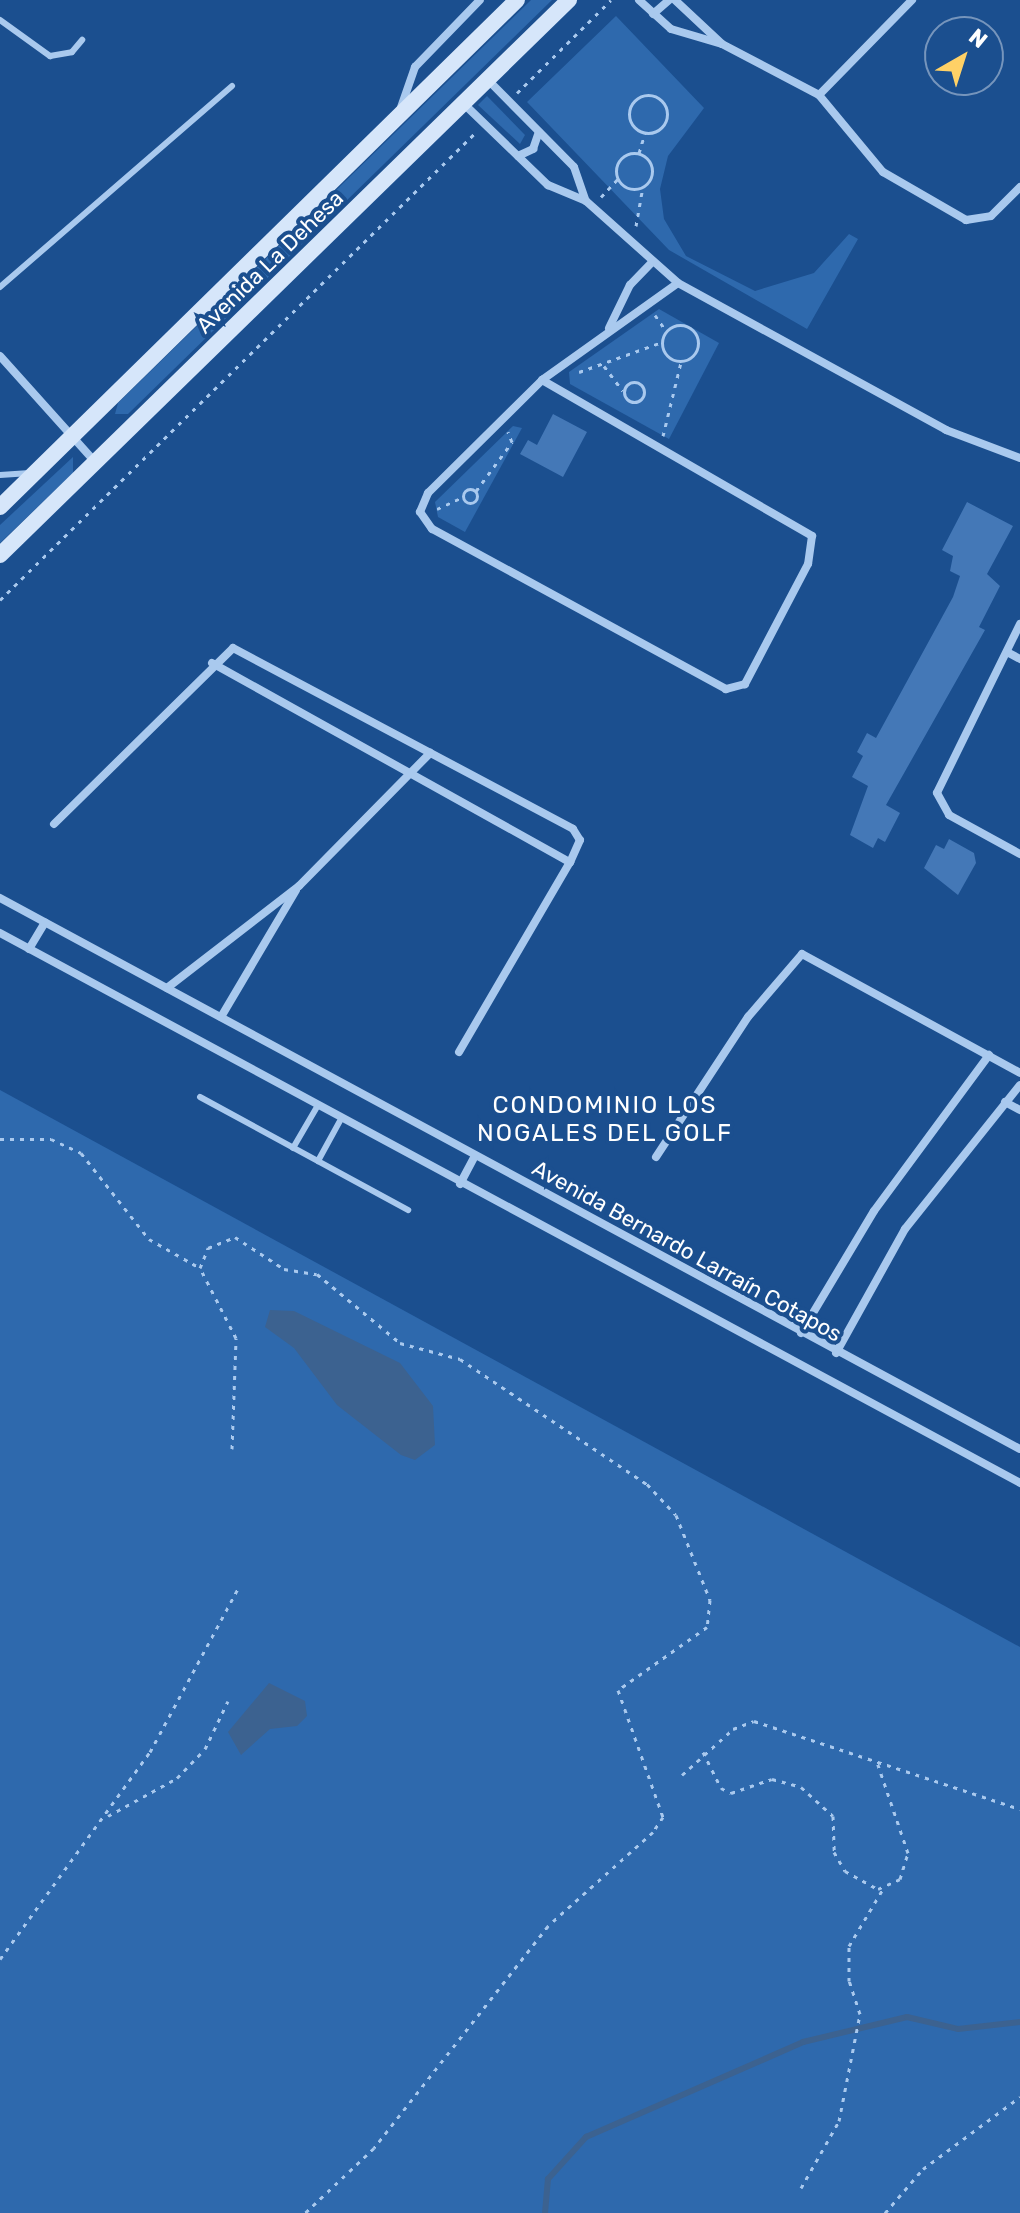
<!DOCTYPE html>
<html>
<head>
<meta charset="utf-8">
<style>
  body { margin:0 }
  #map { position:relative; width:1020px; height:2213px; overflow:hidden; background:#1b4f8f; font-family:Rubik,sans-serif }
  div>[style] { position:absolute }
  .green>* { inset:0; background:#2e69ad }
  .water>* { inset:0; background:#3c6290 }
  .stream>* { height:6px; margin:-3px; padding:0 3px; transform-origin:3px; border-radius:3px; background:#3c6290 }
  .building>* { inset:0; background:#4478b7 }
  .path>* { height:3px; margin-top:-1.5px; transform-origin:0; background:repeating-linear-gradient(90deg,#a9c9ee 0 4px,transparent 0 10px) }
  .path>.ring { margin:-1.5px; padding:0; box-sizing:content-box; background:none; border:3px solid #a9c9ee; border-radius:50% }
  .lane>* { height:6px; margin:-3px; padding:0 3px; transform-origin:3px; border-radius:3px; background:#a9c9ee }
  .street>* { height:8px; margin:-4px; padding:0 4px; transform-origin:4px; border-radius:4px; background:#a9c9ee }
  .secondary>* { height:16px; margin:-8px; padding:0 8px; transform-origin:8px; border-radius:8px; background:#d6e6fa }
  span { translate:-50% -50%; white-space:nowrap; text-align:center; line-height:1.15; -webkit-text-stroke:8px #1b4f8f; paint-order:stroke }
  .street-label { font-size:22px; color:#fff }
  .neighbourhood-label { font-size:24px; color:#fff; letter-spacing:2px }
  .north { position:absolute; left:924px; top:16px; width:80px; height:80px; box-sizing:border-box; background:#1b4f8f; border:2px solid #7695bc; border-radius:50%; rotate:39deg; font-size:22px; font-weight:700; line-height:32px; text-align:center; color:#fff }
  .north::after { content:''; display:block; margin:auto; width:28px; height:36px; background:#ffd166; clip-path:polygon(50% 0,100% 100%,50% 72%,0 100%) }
</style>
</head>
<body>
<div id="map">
  <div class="green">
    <div style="clip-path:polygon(531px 0,552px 0,128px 414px,115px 414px,118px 403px)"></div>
    <div style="clip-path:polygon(616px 16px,704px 108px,668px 156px,660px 189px,664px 219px,686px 256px,755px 291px,814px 273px,849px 234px,858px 239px,807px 329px,669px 250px,527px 102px)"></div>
    <div style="clip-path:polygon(487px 96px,525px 135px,520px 144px,478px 105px)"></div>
    <div style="clip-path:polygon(659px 309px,719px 343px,669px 439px,570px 384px,569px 372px)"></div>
    <div style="clip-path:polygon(513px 426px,522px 428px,465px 532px,438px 517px,435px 502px)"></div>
    <div style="clip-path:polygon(73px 457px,73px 473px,0 543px,0 525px)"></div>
    <div style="clip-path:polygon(0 1090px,1020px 1647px,1020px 2213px,0 2213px)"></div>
  </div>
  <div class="water">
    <div style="clip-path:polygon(270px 1310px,294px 1311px,400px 1363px,433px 1406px,435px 1445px,415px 1460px,401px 1455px,337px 1405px,294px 1348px,265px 1327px)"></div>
    <div style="clip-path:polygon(269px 1683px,305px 1701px,307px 1716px,297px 1726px,270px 1729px,241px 1755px,228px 1732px)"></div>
  </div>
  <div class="stream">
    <div style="left:545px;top:2213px;width:34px;rotate:-85deg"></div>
    <div style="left:548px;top:2179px;width:57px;rotate:-47.9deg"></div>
    <div style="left:586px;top:2137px;width:237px;rotate:-23.6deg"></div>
    <div style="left:803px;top:2042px;width:107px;rotate:-13.5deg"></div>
    <div style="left:907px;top:2017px;width:52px;rotate:13.2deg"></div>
    <div style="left:958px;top:2029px;width:62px;rotate:-6.4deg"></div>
  </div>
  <div class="building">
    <div style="clip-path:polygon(553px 414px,587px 432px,563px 477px,520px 454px,528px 440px,537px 445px)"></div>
    <div style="clip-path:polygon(967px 502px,1013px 526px,987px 574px,1000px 586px,979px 627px,985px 630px,886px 805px,900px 813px,885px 842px,878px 838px,873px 848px,850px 835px,868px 786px,852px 777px,863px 756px,857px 752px,867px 733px,876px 738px,953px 597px,960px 576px,950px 571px,953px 556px,942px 550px)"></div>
    <div style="clip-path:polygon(949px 839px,974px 853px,976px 863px,958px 895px,924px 868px,936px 845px,944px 849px)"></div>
  </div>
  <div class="path">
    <div style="left:517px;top:93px;width:132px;rotate:-44.7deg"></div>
    <div class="ring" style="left:629px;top:95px;width:35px;height:35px"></div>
    <div style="left:639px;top:153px;width:21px;rotate:-73deg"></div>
    <div class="ring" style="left:616px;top:153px;width:33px;height:33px"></div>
    <div style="left:601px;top:197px;width:25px;rotate:-47deg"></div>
    <div style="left:636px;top:226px;width:40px;rotate:-80deg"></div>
    <div style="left:655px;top:315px;width:19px;rotate:55deg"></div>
    <div class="ring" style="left:662px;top:325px;width:33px;height:33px"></div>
    <div style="left:604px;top:366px;width:31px;rotate:53deg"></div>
    <div style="left:579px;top:372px;width:88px;rotate:-19.9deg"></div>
    <div class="ring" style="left:624px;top:382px;width:17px;height:17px"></div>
    <div style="left:663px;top:436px;width:76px;rotate:-76.3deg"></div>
    <div class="ring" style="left:463px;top:489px;width:11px;height:11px"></div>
    <div style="left:476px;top:491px;width:61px;rotate:-53.7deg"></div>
    <div style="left:512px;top:442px;width:11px;rotate:-112deg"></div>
    <div style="left:437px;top:509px;width:29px;rotate:-25deg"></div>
    <div style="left:0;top:600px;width:665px;rotate:-44.51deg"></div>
    <div style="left:0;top:1139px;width:51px"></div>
    <div style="left:51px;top:1139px;width:33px;rotate:25deg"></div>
    <div style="left:81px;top:1153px;width:110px;rotate:51.7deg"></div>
    <div style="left:149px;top:1239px;width:59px;rotate:29.6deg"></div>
    <div style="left:232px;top:1449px;width:111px;rotate:-87.9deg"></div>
    <div style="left:236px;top:1338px;width:79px;rotate:-117.2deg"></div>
    <div style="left:200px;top:1268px;width:22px;rotate:-68deg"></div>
    <div style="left:208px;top:1248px;width:29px;rotate:-22deg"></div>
    <div style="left:235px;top:1237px;width:59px;rotate:33.1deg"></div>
    <div style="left:284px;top:1269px;width:33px;rotate:9deg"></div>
    <div style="left:317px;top:1274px;width:108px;rotate:39.7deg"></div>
    <div style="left:400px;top:1343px;width:62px;rotate:14.9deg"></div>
    <div style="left:460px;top:1359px;width:225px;rotate:33.8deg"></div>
    <div style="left:647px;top:1484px;width:42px;rotate:46.9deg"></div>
    <div style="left:676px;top:1515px;width:92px;rotate:68.2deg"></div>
    <div style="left:710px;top:1600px;width:27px;rotate:96deg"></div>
    <div style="left:707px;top:1627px;width:109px;rotate:144.7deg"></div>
    <div style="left:618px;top:1690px;width:135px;rotate:70.5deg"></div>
    <div style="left:663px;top:1817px;width:18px;rotate:124deg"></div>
    <div style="left:653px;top:1832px;width:141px;rotate:138.2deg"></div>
    <div style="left:548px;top:1926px;width:282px;rotate:128.1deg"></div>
    <div style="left:374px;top:2148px;width:95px;rotate:136.7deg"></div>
    <div style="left:703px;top:1752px;width:40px;rotate:63.4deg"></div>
    <div style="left:721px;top:1788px;width:11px;rotate:27deg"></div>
    <div style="left:731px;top:1793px;width:43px;rotate:-18.9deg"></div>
    <div style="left:772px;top:1779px;width:30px;rotate:15deg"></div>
    <div style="left:801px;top:1787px;width:43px;rotate:42.2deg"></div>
    <div style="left:833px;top:1816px;width:36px;rotate:88deg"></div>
    <div style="left:834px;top:1852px;width:22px;rotate:60deg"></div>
    <div style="left:845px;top:1871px;width:38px;rotate:29deg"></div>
    <div style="left:878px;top:1889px;width:24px;rotate:-24deg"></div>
    <div style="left:900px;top:1879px;width:27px;rotate:-73deg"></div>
    <div style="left:908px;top:1853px;width:99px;rotate:-108.8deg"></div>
    <div style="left:682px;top:1775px;width:69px;rotate:-42deg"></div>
    <div style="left:733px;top:1729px;width:22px;rotate:-21deg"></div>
    <div style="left:754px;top:1721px;width:280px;rotate:18.3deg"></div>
    <div style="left:108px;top:1816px;width:79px;rotate:-28.8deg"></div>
    <div style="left:177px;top:1778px;width:40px;rotate:-46deg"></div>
    <div style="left:205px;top:1749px;width:53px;rotate:-64.4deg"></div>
    <div style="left:0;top:1959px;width:256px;rotate:-54.1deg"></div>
    <div style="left:150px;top:1752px;width:187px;rotate:-61.7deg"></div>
    <div style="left:801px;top:2188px;width:77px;rotate:-60.4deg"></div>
    <div style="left:839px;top:2121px;width:109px;rotate:-78.9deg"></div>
    <div style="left:860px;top:2014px;width:35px;rotate:-108deg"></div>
    <div style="left:849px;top:1981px;width:35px;rotate:-90deg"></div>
    <div style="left:849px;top:1946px;width:66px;rotate:-59.2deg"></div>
    <div style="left:885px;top:2213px;width:58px;rotate:-49.2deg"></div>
    <div style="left:923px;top:2169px;width:121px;rotate:-36.6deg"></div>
  </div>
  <div class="lane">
    <div style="left:0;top:20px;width:62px;rotate:35.8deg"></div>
    <div style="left:50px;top:56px;width:22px;rotate:-10deg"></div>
    <div style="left:72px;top:52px;width:16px;rotate:-50deg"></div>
    <div style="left:0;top:287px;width:307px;rotate:-40.9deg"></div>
    <div style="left:0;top:475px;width:30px;rotate:-4deg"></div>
    <div style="left:200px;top:1097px;width:237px;rotate:28.5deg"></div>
    <div style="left:293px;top:1148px;width:48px;rotate:-59.7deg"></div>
    <div style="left:318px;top:1161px;width:48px;rotate:-61.3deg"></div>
  </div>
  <div class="street">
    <div style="left:639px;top:0;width:43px;rotate:42.2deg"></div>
    <div style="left:671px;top:29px;width:53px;rotate:16.4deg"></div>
    <div style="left:722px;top:44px;width:110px;rotate:27.7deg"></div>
    <div style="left:819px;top:95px;width:100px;rotate:50.3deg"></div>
    <div style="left:883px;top:172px;width:96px;rotate:30deg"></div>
    <div style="left:966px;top:220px;width:25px;rotate:-9deg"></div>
    <div style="left:991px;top:216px;width:41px;rotate:-45deg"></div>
    <div style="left:675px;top:0;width:64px;rotate:43.1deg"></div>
    <div style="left:653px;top:14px;width:21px;rotate:-41deg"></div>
    <div style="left:488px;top:80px;width:122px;rotate:45.3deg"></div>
    <div style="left:574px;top:167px;width:36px;rotate:71deg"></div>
    <div style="left:586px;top:201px;width:123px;rotate:41.7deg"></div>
    <div style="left:678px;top:283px;width:306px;rotate:28.7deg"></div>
    <div style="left:946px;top:430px;width:79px;rotate:20.7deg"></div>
    <div style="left:819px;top:95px;width:133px;rotate:-45.6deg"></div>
    <div style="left:464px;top:104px;width:117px;rotate:44deg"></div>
    <div style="left:548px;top:185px;width:41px;rotate:22.8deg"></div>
    <div style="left:399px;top:113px;width:49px;rotate:-70.8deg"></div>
    <div style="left:415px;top:67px;width:93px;rotate:-45.9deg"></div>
    <div style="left:518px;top:156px;width:17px;rotate:-25deg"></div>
    <div style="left:533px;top:149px;width:18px;rotate:-71deg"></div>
    <div style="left:609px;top:328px;width:48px;rotate:-64deg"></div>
    <div style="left:630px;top:285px;width:32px;rotate:-46deg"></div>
    <div style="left:0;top:356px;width:144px;rotate:48.1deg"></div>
    <div style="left:542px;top:380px;width:312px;rotate:30deg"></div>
    <div style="left:812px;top:536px;width:28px;rotate:98deg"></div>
    <div style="left:808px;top:564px;width:136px;rotate:117.7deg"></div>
    <div style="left:745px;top:684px;width:20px;rotate:165deg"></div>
    <div style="left:726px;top:689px;width:335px;rotate:-151.4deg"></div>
    <div style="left:432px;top:529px;width:21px;rotate:-125deg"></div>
    <div style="left:420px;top:512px;width:21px;rotate:-67deg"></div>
    <div style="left:428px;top:493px;width:161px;rotate:-44.7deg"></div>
    <div style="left:542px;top:380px;width:167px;rotate:-35.5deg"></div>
    <div style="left:1020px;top:624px;width:188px;rotate:116.2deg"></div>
    <div style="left:937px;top:793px;width:25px;rotate:61deg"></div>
    <div style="left:949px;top:815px;width:81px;rotate:28.8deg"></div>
    <div style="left:1007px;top:652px;width:15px;rotate:28deg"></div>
    <div style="left:212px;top:663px;width:410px;rotate:29.1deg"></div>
    <div style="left:54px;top:824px;width:251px;rotate:-44.5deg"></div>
    <div style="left:233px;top:648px;width:385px;rotate:28deg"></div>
    <div style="left:573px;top:829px;width:13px;rotate:58deg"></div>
    <div style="left:580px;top:840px;width:24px;rotate:114deg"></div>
    <div style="left:570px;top:862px;width:220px;rotate:120.3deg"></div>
    <div style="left:0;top:898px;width:1159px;rotate:28.38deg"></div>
    <div style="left:0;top:933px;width:1159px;rotate:28.33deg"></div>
    <div style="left:29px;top:949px;width:31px;rotate:-59deg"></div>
    <div style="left:167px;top:988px;width:167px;rotate:-37.7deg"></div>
    <div style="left:299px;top:886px;width:187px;rotate:-45.4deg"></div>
    <div style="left:221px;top:1017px;width:147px;rotate:-59.4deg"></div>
    <div style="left:1005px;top:1102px;width:17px;rotate:28deg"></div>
    <div style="left:656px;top:1157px;width:168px;rotate:-56.7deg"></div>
    <div style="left:748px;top:1017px;width:83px;rotate:-49.4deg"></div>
    <div style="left:802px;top:954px;width:248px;rotate:28.6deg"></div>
    <div style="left:460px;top:1184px;width:32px;rotate:-62deg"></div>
    <div style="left:801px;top:1333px;width:142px;rotate:-59.1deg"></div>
    <div style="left:874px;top:1211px;width:194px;rotate:-53.6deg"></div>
    <div style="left:836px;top:1353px;width:142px;rotate:-60.9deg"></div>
    <div style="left:905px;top:1229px;width:184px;rotate:-51.4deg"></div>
  </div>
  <div class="secondary">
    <div style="left:0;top:507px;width:724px;rotate:-44.44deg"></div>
    <div style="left:0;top:555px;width:795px;rotate:-44.29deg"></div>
  </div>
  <div class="street-label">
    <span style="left:270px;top:262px;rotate:-44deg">Avenida La Dehesa</span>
    <span style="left:687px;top:1251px;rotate:29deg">Avenida Bernardo Larraín Cotapos</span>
  </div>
  <div class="neighbourhood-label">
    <span style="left:605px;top:1120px">CONDOMINIO LOS<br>NOGALES DEL GOLF</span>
  </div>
  <div class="north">N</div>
</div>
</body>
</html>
